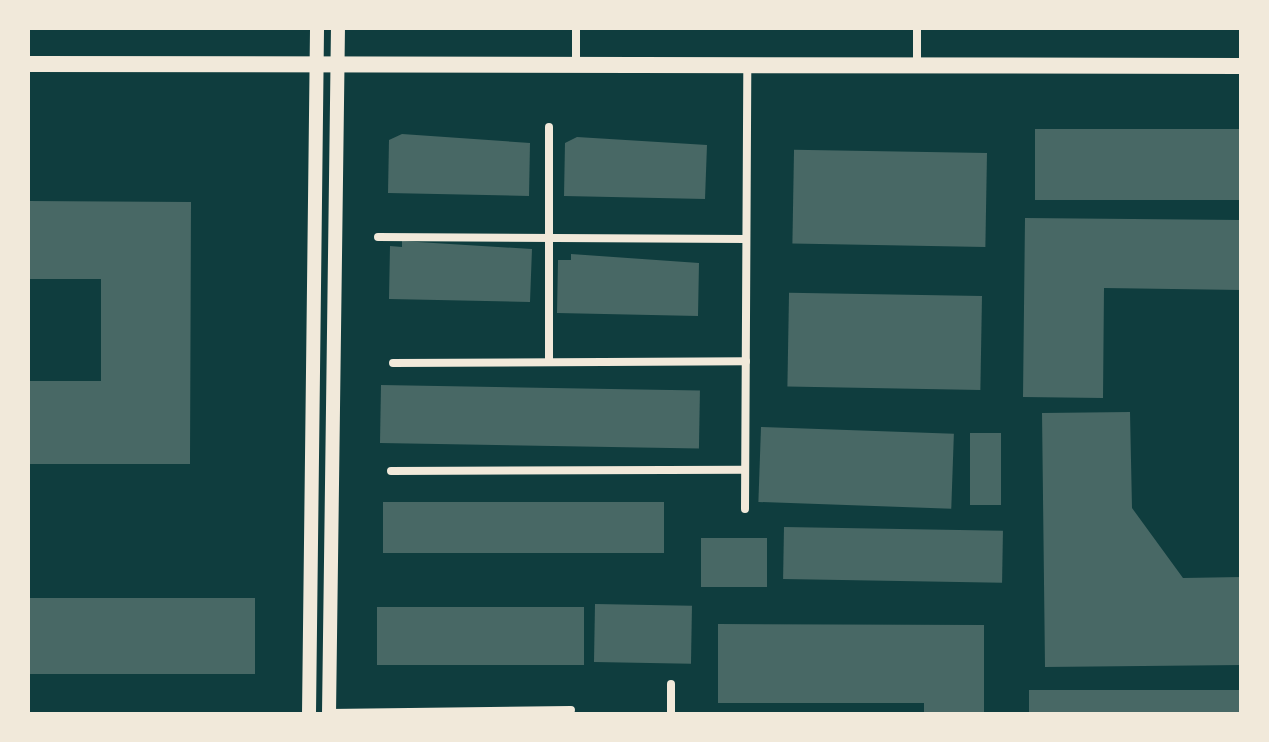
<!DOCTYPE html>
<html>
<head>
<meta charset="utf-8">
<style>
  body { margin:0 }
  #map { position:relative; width:1269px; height:742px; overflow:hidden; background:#0f3d3e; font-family:"Space Grotesk",sans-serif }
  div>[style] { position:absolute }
  .building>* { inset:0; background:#486865; transform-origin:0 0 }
  .minor>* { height:8px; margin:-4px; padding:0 4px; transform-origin:4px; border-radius:4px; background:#f1e9da }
  .tertiary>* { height:14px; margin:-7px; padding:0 7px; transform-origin:7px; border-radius:7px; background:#f1e9da }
  .secondary>* { height:16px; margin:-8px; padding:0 8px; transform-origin:8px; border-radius:8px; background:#f1e9da }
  span { translate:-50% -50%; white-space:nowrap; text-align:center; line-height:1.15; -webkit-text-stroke:6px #f1e9da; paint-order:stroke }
  .frame { position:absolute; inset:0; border:30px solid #f1e9da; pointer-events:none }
</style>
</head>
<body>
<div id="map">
  <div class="building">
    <div style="left:1241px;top:129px;width:71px;height:206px;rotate:90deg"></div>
    <div style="clip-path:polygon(402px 134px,530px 143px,529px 196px,388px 193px,389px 140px)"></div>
    <div style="clip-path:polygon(577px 137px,707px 145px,705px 199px,564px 196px,565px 143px)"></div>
    <div style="left:987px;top:153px;width:94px;height:193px;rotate:91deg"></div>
    <div style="clip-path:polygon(28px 201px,191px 202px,190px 464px,28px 464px,28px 381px,101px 381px,101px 279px,28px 279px)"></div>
    <div style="clip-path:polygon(1025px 218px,1241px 220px,1241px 290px,1104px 288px,1103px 398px,1023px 397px)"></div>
    <div style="clip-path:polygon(402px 241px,532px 249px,530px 302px,389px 299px,390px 246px,402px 247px)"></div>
    <div style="clip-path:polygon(571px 254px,699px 263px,698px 316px,557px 313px,558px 260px,571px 260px)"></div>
    <div style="left:982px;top:296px;width:94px;height:193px;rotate:91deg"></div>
    <div style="left:381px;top:385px;width:319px;height:58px;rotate:1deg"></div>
    <div style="clip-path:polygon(1130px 412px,1132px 508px,1183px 578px,1241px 577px,1241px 665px,1045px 667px,1042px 413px)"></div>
    <div style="left:761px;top:427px;width:193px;height:75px;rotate:2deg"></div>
    <div style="left:970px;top:433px;width:31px;height:72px"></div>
    <div style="left:383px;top:502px;width:281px;height:51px"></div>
    <div style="left:784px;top:527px;width:219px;height:52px;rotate:1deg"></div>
    <div style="left:701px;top:538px;width:66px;height:49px"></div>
    <div style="left:28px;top:598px;width:227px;height:76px"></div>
    <div style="left:595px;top:604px;width:97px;height:58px;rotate:1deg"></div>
    <div style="left:377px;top:607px;width:207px;height:58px"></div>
    <div style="clip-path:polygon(718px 624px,984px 625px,984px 714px,924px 714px,924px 703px,718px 703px)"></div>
    <div style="left:1029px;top:690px;width:212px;height:24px"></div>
  </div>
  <div class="minor">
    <div style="left:576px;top:64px;width:36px;rotate:-90deg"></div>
    <div style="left:917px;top:65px;width:37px;rotate:-90deg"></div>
    <div style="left:549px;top:127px;width:235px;rotate:90deg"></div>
    <div style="left:378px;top:237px;width:368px;rotate:0.3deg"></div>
    <div style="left:393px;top:363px;width:353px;rotate:-0.3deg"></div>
    <div style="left:391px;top:471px;width:354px;rotate:-0.2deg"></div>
    <div style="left:745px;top:509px;width:444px;rotate:-89.7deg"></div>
    <div style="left:671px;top:684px;width:30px;rotate:90deg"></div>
    <div style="left:329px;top:713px;width:242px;rotate:-0.7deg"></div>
  </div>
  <div class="tertiary">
    <div style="left:309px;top:714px;width:686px;rotate:-89.33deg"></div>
    <div style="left:329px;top:714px;width:686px;rotate:-89.25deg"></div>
  </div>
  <div class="secondary">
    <div style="left:28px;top:64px;width:1213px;rotate:0.09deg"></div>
  </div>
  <div class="frame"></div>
</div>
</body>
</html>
